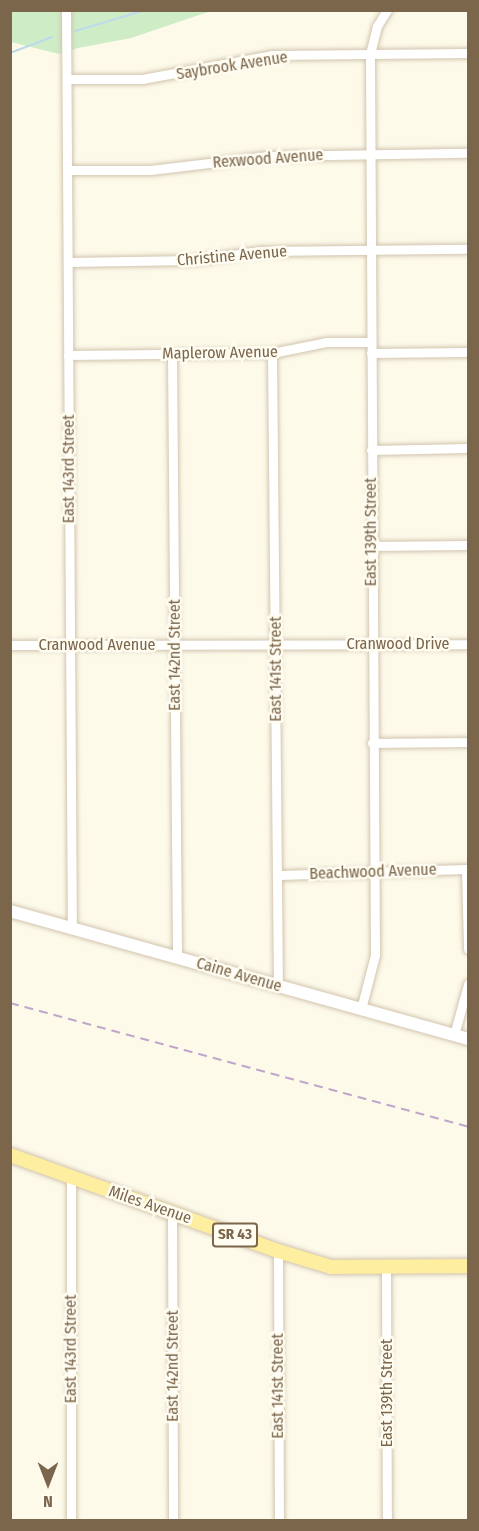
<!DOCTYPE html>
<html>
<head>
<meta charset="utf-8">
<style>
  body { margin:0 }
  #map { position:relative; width:479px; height:1531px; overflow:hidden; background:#fdfaea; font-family:"Fira Sans Condensed",sans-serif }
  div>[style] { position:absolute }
  .green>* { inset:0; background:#ceedc7 }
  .stream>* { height:2px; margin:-1px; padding:0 1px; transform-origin:1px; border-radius:1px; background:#bcdae9 }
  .roads { filter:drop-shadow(0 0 2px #d2c4ae) drop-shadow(0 0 2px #d2c4ae) }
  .street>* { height:9px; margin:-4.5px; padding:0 4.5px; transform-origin:4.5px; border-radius:4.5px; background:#fff }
  .secondary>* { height:12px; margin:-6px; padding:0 6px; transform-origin:6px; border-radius:6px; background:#fff }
  .primary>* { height:14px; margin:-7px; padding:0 7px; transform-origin:7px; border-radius:7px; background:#feeea0 }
  .rail>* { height:2px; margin-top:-1px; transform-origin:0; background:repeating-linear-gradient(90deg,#c0a6ca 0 9px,transparent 0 15px) }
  span { translate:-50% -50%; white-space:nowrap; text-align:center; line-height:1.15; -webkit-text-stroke:5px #fffcf1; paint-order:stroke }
  .shield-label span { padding:2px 4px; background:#fffcf1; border:2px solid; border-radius:4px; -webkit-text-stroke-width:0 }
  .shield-label { font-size:15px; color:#7b654b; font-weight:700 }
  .street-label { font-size:16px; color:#7b654b }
  .frame { position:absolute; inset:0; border:12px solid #7b654b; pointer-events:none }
  .north { position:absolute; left:18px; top:1453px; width:60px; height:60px; -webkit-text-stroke:4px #fffcf1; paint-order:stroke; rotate:180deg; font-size:16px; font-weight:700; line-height:24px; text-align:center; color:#7b654b }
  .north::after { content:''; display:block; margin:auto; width:21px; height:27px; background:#7b654b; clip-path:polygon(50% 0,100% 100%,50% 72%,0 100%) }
</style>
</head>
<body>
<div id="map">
  <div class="green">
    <div style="clip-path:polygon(10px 11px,211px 11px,131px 38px,78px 48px,59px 54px,11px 42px)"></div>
  </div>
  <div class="stream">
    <div style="left:75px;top:31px;width:74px;rotate:-16.5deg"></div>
    <div style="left:10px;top:53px;width:45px;rotate:-20.9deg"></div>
  </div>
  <div class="roads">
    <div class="street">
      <div style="left:66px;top:10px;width:918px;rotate:89.63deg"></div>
      <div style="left:67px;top:79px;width:75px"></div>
      <div style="left:142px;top:79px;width:133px;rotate:-10.4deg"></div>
      <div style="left:273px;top:55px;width:195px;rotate:-0.6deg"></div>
      <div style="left:67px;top:170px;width:83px"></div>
      <div style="left:150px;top:170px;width:119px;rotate:-6.8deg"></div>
      <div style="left:268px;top:156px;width:200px;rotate:-0.9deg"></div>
      <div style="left:68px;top:262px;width:125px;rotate:-0.9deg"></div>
      <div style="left:193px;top:260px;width:69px;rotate:-7.5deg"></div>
      <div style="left:261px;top:251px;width:207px;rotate:-0.6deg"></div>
      <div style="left:272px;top:353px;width:633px;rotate:89.46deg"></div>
      <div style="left:371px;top:353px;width:97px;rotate:-0.6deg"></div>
      <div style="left:172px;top:354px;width:603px;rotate:89.52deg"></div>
      <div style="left:68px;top:355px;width:204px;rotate:-0.6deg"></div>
      <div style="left:272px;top:353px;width:55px;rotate:-11.5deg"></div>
      <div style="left:326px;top:342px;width:45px"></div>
      <div style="left:371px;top:450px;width:97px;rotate:-1.2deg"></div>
      <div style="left:371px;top:546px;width:97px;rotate:-0.6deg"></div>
      <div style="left:10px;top:645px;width:458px;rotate:-0.1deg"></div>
      <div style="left:372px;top:743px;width:96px;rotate:-0.6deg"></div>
      <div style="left:466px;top:870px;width:79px;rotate:88.5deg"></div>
      <div style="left:277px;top:875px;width:191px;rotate:-1.8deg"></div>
      <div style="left:361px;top:1009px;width:56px;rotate:-75.5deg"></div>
      <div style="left:375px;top:955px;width:901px;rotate:-90.32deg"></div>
      <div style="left:370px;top:54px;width:29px;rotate:-76deg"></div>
      <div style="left:377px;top:26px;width:19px;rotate:-58deg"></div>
      <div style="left:454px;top:1035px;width:53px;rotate:-74.6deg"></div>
      <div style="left:71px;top:1178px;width:342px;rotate:90deg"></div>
      <div style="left:172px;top:1212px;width:308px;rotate:89.8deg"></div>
      <div style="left:278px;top:1251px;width:269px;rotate:89.8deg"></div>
      <div style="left:386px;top:1266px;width:254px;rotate:89.8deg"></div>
    </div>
    <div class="secondary">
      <div style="left:10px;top:911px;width:476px;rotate:15.6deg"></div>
    </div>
    <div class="primary">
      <div style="left:10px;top:1155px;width:285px;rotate:19.7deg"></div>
      <div style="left:278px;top:1251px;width:55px;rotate:16.8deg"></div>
      <div style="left:331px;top:1267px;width:137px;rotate:-0.4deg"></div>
    </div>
  </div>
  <div class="rail">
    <div style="left:10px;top:1003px;width:474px;rotate:15.1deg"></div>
  </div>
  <div class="shield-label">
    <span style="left:235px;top:1235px">SR 43</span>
  </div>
  <div class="street-label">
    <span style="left:232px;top:66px;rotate:-9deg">Saybrook Avenue</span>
    <span style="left:268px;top:159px;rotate:-4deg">Rexwood Avenue</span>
    <span style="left:232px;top:256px;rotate:-5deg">Christine Avenue</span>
    <span style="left:220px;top:353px;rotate:-1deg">Maplerow Avenue</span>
    <span style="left:69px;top:469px;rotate:-90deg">East 143rd Street</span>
    <span style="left:371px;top:532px;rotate:-90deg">East 139th Street</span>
    <span style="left:398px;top:644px">Cranwood Drive</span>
    <span style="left:97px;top:645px">Cranwood Avenue</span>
    <span style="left:175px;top:655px;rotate:-90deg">East 142nd Street</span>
    <span style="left:276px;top:669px;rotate:-90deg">East 141st Street</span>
    <span style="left:373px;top:872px;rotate:-2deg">Beachwood Avenue</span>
    <span style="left:239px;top:975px;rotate:16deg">Caine Avenue</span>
    <span style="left:150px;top:1205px;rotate:19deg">Miles Avenue</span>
    <span style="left:71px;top:1349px;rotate:-90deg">East 143rd Street</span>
    <span style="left:173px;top:1366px;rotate:-90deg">East 142nd Street</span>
    <span style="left:278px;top:1386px;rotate:-90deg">East 141st Street</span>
    <span style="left:387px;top:1393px;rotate:-90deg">East 139th Street</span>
  </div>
  <div class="frame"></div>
  <div class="north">N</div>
</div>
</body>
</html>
